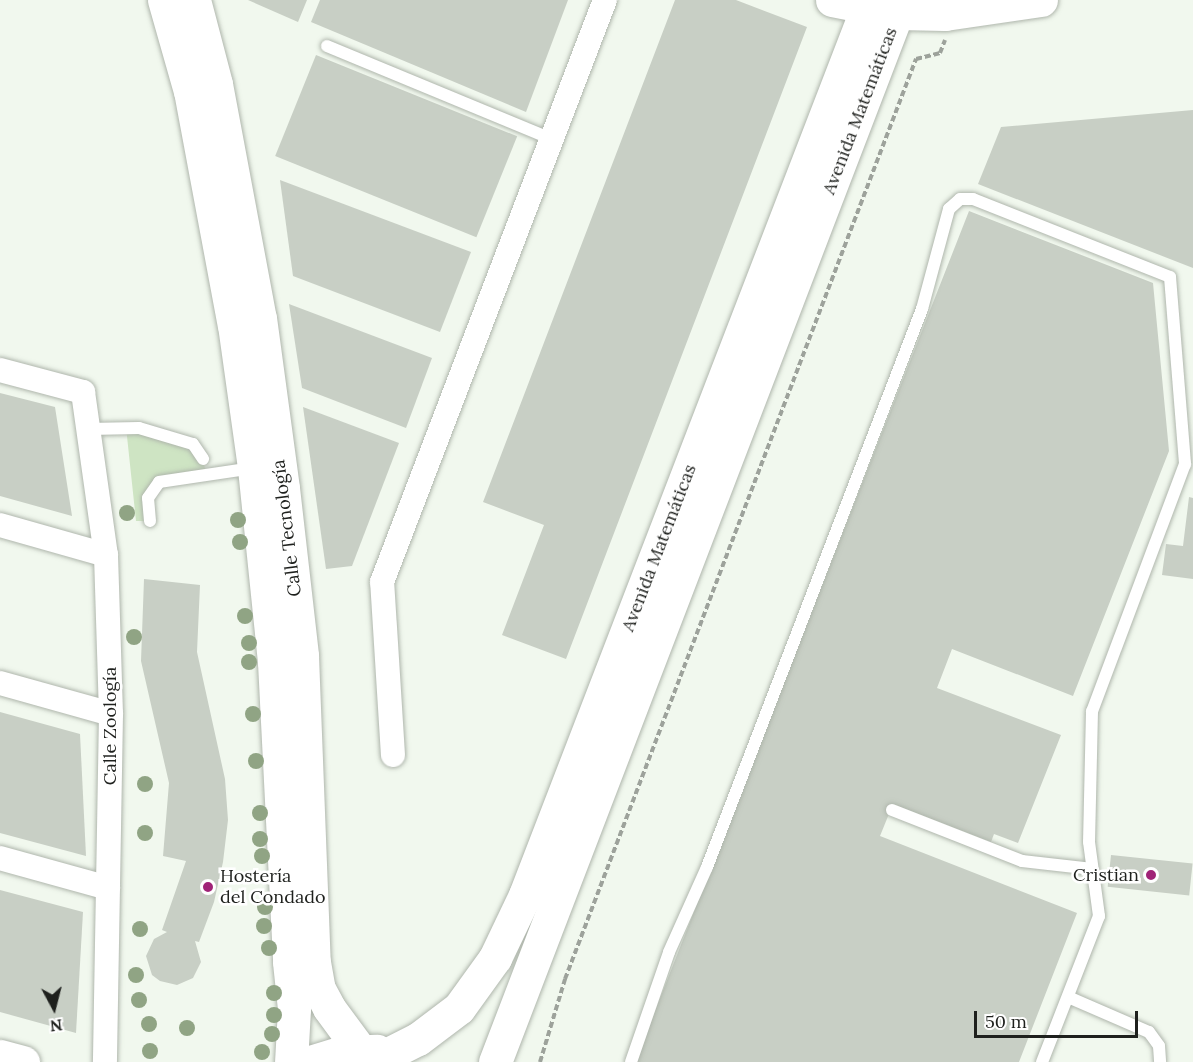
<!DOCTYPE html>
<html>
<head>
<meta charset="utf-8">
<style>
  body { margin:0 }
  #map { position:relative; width:1193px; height:1062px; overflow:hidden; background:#f1f8ee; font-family:Lora,serif }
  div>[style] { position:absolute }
  .green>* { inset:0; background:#cee4c3 }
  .building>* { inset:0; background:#c8cfc5; transform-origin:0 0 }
  .path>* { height:4px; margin-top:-2px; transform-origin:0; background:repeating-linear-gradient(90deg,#9da29b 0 6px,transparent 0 9px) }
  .roads { filter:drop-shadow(0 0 2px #afb6ac) drop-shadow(0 0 2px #afb6ac) }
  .lane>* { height:12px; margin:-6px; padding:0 6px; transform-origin:6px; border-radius:6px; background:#fff }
  .street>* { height:24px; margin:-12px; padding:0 12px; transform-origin:12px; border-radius:12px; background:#fff }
  .secondary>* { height:33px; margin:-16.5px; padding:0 16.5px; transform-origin:16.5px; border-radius:16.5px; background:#fff }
  .primary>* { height:33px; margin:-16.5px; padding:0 16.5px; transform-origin:16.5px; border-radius:16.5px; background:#fff }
  .trees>* { width:16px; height:16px; margin:-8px; border-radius:50%; background:#90a484 }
  .dots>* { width:16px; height:16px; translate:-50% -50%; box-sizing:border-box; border:3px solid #fff; border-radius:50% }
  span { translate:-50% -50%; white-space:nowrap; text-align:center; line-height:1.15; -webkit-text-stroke:5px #fff; paint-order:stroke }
  .street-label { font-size:18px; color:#1e201d }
  .poi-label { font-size:18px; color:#1e201d }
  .right { translate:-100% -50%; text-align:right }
  .left { translate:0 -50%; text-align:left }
  .north { position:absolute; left:24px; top:978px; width:60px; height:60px; -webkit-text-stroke:4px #fff; paint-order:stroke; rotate:173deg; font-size:16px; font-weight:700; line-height:24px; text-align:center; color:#1e201d }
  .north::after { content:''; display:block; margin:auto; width:21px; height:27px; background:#1e201d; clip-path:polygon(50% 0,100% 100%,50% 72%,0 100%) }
  .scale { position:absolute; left:974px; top:1011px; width:164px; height:27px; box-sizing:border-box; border:3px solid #1e201d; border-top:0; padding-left:8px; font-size:18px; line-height:21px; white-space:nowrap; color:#1e201d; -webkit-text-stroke:4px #fff; paint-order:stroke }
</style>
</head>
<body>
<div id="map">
  <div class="green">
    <div style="clip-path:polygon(126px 427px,193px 444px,202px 454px,206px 474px,153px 488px,150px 521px,136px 521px)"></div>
  </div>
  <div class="building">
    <div style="clip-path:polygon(248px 0,307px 0,298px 22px)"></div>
    <div style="clip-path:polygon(320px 0,568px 0,526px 112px,311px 22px)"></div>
    <div style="clip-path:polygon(675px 0,736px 0,807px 27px,566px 659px,502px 635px,544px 525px,483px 502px)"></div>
    <div style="left:316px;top:55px;width:217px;height:109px;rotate:22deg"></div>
    <div style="clip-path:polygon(1193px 110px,1193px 268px,978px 184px,1001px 127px)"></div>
    <div style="clip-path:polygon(280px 180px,471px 252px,440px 332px,293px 276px)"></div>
    <div style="clip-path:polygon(969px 211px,1153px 283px,1169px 451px,1073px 696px,952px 649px,937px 688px,1061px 735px,1018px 843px,994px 834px,991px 842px,893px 804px,880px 836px,1077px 913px,1019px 1062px,635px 1062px)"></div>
    <div style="clip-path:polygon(289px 304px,432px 358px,406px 428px,302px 388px)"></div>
    <div style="clip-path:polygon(0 393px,55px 407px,72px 516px,0 496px)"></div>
    <div style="clip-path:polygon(303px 407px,399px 443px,352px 566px,326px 569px)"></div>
    <div style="clip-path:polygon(1189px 497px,1193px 498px,1193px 579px,1162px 575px,1166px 544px,1183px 546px)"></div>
    <div style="clip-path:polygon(144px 579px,200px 585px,197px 652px,225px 779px,228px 820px,223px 862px,214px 902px,199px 942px,195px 941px,201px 962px,193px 978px,177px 985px,160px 981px,152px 975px,146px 956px,154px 939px,167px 932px,162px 930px,186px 861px,163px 856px,169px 783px,141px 661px)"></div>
    <div style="clip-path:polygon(0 712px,80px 734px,86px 856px,0 833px)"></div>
    <div style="left:1111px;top:855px;width:82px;height:32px;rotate:6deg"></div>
    <div style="clip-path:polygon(0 890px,83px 912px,76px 1033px,0 1012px)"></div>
  </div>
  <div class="path">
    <div style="left:540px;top:1062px;width:87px;rotate:-73.2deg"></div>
    <div style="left:565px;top:979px;width:985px;rotate:-69.12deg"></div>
    <div style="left:916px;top:59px;width:25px;rotate:-14deg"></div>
    <div style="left:940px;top:53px;width:14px;rotate:-69deg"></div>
  </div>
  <div class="roads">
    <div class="lane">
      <div style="left:327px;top:46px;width:243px;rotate:22.5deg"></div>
      <div style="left:88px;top:429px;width:51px;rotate:-1.1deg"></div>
      <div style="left:139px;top:428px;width:56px;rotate:16.5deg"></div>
      <div style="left:193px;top:444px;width:18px;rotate:56deg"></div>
      <div style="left:150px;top:521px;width:23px;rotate:-95deg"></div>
      <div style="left:148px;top:498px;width:19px;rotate:-55deg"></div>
      <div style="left:159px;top:482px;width:95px;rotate:-8.5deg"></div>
      <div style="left:892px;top:810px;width:140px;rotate:21.4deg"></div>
      <div style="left:1022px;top:861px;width:71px;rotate:6.4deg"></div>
      <div style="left:1068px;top:997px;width:88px;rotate:23.4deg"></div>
      <div style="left:1149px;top:1032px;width:17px;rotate:54deg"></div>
      <div style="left:1159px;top:1046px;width:16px;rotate:86deg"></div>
      <div style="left:631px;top:1062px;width:116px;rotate:-70.9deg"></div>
      <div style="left:669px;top:952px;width:93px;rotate:-65.9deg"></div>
      <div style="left:707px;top:867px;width:598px;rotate:-68.93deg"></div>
      <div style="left:922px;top:309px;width:104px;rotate:-74.9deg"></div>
      <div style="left:949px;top:209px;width:15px;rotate:-42deg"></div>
      <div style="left:960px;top:199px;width:13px"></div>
      <div style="left:973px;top:199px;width:212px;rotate:21.6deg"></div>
      <div style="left:1170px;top:277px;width:188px;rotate:85.4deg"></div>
      <div style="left:1185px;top:464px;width:264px;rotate:110.6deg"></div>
      <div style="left:1092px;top:711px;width:131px;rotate:91.3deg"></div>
      <div style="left:1089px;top:842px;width:75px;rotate:82.3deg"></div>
      <div style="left:1099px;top:916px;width:157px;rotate:111.3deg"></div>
    </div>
    <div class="street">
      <div style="left:0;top:370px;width:86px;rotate:14.8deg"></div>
      <div style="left:83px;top:392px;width:165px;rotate:82deg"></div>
      <div style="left:106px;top:555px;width:159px;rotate:88.2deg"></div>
      <div style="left:111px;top:714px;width:348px;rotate:91deg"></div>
      <div style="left:0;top:525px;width:110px;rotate:15.8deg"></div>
      <div style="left:0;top:683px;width:115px;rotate:15.6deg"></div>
      <div style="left:393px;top:755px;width:173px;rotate:-93.6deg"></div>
      <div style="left:382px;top:582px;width:623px;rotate:-69.04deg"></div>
      <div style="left:0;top:858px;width:112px;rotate:15.5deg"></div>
    </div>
    <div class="secondary">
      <div style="left:832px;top:0;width:66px;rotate:11.3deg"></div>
      <div style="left:897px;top:13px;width:48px;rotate:1.2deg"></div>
      <div style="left:945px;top:14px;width:97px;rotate:-8.3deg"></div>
      <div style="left:0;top:1056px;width:24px;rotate:15deg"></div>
    </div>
    <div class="primary">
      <div style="left:164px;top:0;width:95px;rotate:74.1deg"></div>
      <div style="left:190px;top:91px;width:238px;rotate:79.4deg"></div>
      <div style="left:234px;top:325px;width:144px;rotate:82deg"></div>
      <div style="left:254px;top:468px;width:195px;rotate:84.1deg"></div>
      <div style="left:274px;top:662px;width:300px;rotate:87.1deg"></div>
      <div style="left:289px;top:962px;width:47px;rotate:83.9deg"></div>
      <div style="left:294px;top:1009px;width:53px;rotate:93.2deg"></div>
      <div style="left:194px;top:0;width:87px;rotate:75.3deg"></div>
      <div style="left:216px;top:84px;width:238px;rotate:79.4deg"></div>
      <div style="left:260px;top:318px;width:172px;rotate:82.3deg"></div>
      <div style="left:283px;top:488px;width:169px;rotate:83.5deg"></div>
      <div style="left:302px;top:656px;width:306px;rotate:87.8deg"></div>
      <div style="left:314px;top:962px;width:27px;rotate:80deg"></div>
      <div style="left:319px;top:989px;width:21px;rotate:62deg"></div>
      <div style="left:329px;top:1008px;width:52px;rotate:53.6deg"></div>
      <div style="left:390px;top:1053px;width:31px;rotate:-27deg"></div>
      <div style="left:418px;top:1039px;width:51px;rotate:-37.1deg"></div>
      <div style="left:459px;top:1008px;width:62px;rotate:-54.2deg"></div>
      <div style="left:495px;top:958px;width:70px;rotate:-64.5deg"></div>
      <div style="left:525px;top:895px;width:959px;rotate:-68.92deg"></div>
      <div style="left:310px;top:1062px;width:34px;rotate:-17deg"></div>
      <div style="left:342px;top:1052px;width:35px;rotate:-2deg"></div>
      <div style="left:495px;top:1062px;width:1137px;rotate:-69.03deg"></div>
    </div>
  </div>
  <div class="trees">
    <div style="left:127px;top:513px"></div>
    <div style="left:238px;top:520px"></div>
    <div style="left:240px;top:542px"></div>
    <div style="left:245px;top:616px"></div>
    <div style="left:134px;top:637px"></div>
    <div style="left:249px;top:643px"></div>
    <div style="left:249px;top:662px"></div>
    <div style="left:253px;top:714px"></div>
    <div style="left:256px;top:761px"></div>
    <div style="left:145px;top:784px"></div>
    <div style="left:260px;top:813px"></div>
    <div style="left:145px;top:833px"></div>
    <div style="left:260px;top:839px"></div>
    <div style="left:262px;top:856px"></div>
    <div style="left:265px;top:907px"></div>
    <div style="left:264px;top:926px"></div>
    <div style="left:140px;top:929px"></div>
    <div style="left:269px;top:948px"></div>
    <div style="left:136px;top:975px"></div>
    <div style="left:274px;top:993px"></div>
    <div style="left:139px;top:1000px"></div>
    <div style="left:274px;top:1015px"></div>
    <div style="left:149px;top:1024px"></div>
    <div style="left:187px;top:1028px"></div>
    <div style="left:272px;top:1034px"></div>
    <div style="left:150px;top:1051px"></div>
    <div style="left:262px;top:1052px"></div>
  </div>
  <div class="dots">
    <div style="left:1151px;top:875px;background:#a02377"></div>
    <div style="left:208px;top:887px;background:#a02377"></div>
  </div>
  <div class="street-label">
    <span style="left:860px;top:111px;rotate:-69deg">Avenida Matemáticas</span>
    <span style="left:287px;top:528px;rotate:-97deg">Calle Tecnología</span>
    <span style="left:659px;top:548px;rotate:-69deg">Avenida Matemáticas</span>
    <span style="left:110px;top:726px;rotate:-90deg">Calle Zoología</span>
  </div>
  <div class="poi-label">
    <span class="right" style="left:1139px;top:875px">Cristian</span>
    <span class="left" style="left:220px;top:887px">Hostería<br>del Condado</span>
  </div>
  <div class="north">N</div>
  <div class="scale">50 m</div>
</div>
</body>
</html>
